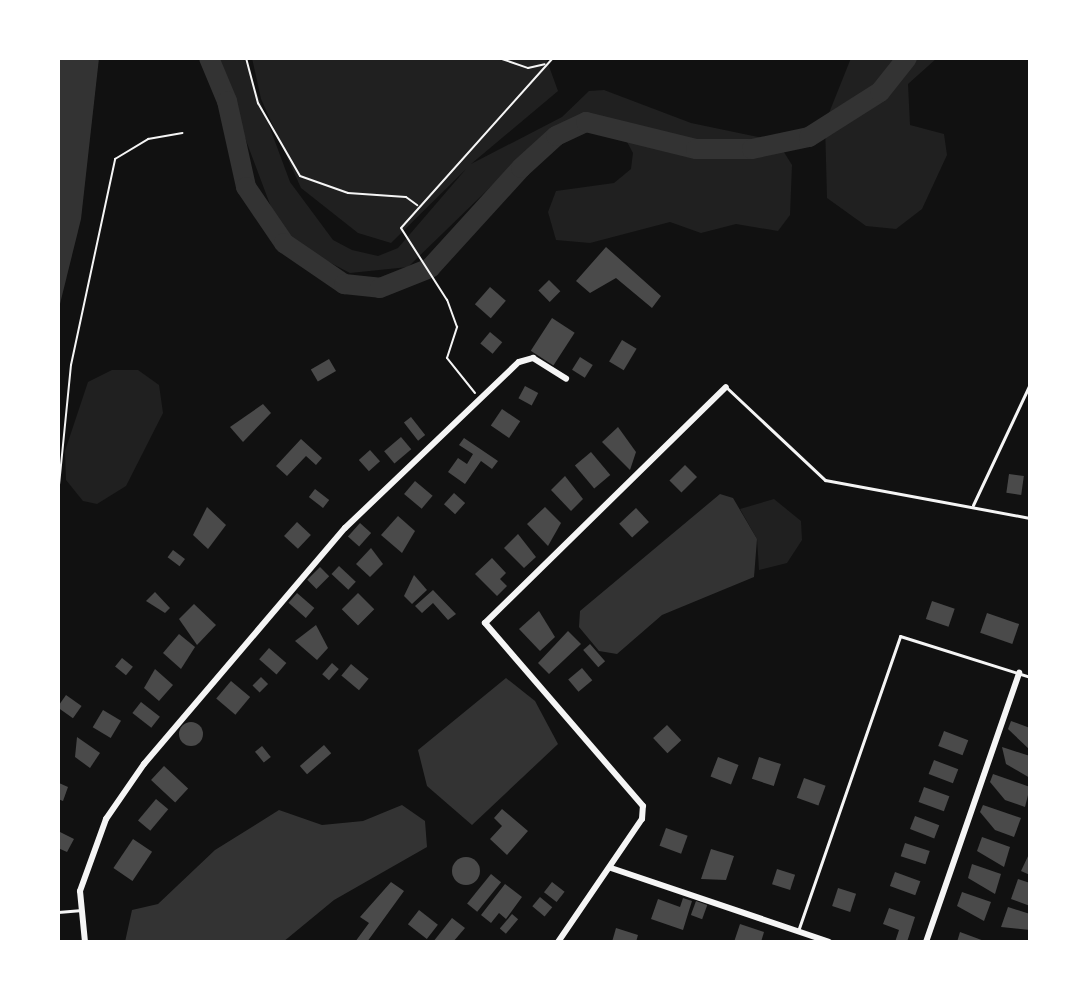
<!DOCTYPE html>
<html>
<head>
<meta charset="utf-8">
<style>
  body { margin:0 }
  #map { position:relative; width:1088px; height:1000px; overflow:hidden; background:#111; font-family:Lato,sans-serif }
  div>[style] { position:absolute }
  .green>* { inset:0; background:#202020 }
  .water>* { inset:0; background:#333 }
  .river>* { height:20px; margin:-10px; padding:0 10px; transform-origin:10px; border-radius:10px; background:#333 }
  .building>* { inset:0; background:#4a4a4a; transform-origin:0 0 }
  .round { border-radius:50% }
  .path>* { height:2px; margin:-1px; padding:0 1px; transform-origin:1px; border-radius:1px; background:#f5f5f5 }
  .service>* { height:3px; margin:-1.5px; padding:0 1.5px; transform-origin:1.5px; border-radius:1.5px; background:#f5f5f5 }
  .minor>* { height:6px; margin:-3px; padding:0 3px; transform-origin:3px; border-radius:3px; background:#f5f5f5 }
  span { translate:-50% -50%; white-space:nowrap; text-align:center; line-height:1.15; -webkit-text-stroke:6px #fff; paint-order:stroke }
  .frame { position:absolute; inset:0; border:60px solid #fff; pointer-events:none }
</style>
</head>
<body>
<div id="map">
  <div class="green">
    <div style="clip-path:polygon(215px 58px,244px 58px,290px 182px,333px 240px,352px 250px,378px 256px,398px 248px,466px 169px,391px 243px,358px 233px,301px 188px,261px 99px,252px 58px,546px 58px,558px 91px,471px 164px,562px 117px,589px 91px,604px 90px,691px 123px,777px 141px,792px 165px,790px 215px,778px 231px,736px 224px,701px 233px,670px 222px,590px 243px,556px 240px,548px 212px,556px 191px,614px 183px,631px 169px,633px 153px,619px 127px,598px 123px,569px 131px,513px 165px,408px 267px,350px 273px,298px 246px,274px 215px)"></div>
    <div style="clip-path:polygon(851px 58px,937px 58px,908px 84px,910px 125px,944px 134px,947px 155px,922px 209px,896px 229px,866px 226px,827px 198px,825px 123px)"></div>
    <div style="clip-path:polygon(112px 370px,138px 370px,159px 385px,163px 413px,126px 486px,97px 504px,83px 501px,66px 480px,65px 451px,88px 382px)"></div>
    <div style="clip-path:polygon(774px 499px,801px 521px,802px 540px,787px 563px,759px 570px,757px 539px,740px 509px)"></div>
  </div>
  <div class="water">
    <div style="clip-path:polygon(58px 58px,99px 58px,81px 219px,58px 312px)"></div>
    <div style="clip-path:polygon(720px 494px,733px 498px,757px 539px,754px 577px,662px 615px,617px 654px,599px 651px,579px 627px,580px 611px)"></div>
    <div style="clip-path:polygon(506px 678px,535px 701px,558px 744px,472px 825px,427px 786px,418px 750px)"></div>
    <div style="clip-path:polygon(402px 805px,425px 821px,427px 847px,334px 900px,283px 942px,125px 942px,132px 910px,158px 904px,215px 850px,279px 810px,322px 825px,363px 821px)"></div>
  </div>
  <div class="river">
    <div style="left:209px;top:58px;width:47px;rotate:67.3deg"></div>
    <div style="left:227px;top:101px;width:88px;rotate:77.5deg"></div>
    <div style="left:246px;top:187px;width:68px;rotate:55.8deg"></div>
    <div style="left:284px;top:243px;width:73px;rotate:34.3deg"></div>
    <div style="left:344px;top:284px;width:36px;rotate:6deg"></div>
    <div style="left:380px;top:288px;width:54px;rotate:-21.8deg"></div>
    <div style="left:430px;top:268px;width:135px;rotate:-47.7deg"></div>
    <div style="left:521px;top:168px;width:47px;rotate:-42.4deg"></div>
    <div style="left:556px;top:136px;width:33px;rotate:-25deg"></div>
    <div style="left:586px;top:122px;width:113px;rotate:13.8deg"></div>
    <div style="left:696px;top:149px;width:56px"></div>
    <div style="left:752px;top:149px;width:58px;rotate:-11.9deg"></div>
    <div style="left:809px;top:137px;width:84px;rotate:-32.4deg"></div>
    <div style="left:880px;top:92px;width:43px;rotate:-51.5deg"></div>
  </div>
  <div class="building">
    <div style="clip-path:polygon(606px 247px,661px 296px,652px 308px,616px 278px,590px 293px,576px 281px)"></div>
    <div style="left:549px;top:280px;width:16px;height:15px;rotate:45deg"></div>
    <div style="left:490px;top:287px;width:21px;height:23px;rotate:41deg"></div>
    <div style="left:552px;top:318px;width:27px;height:39px;rotate:33deg"></div>
    <div style="left:490px;top:332px;width:16px;height:15px;rotate:40deg"></div>
    <div style="left:622px;top:340px;width:17px;height:25px;rotate:31deg"></div>
    <div style="left:580px;top:357px;width:15px;height:15px;rotate:32deg"></div>
    <div style="left:329px;top:359px;width:14px;height:21px;rotate:60deg"></div>
    <div style="left:525px;top:386px;width:15px;height:14px;rotate:28deg"></div>
    <div style="clip-path:polygon(263px 404px,271px 413px,243px 442px,230px 427px)"></div>
    <div style="left:502px;top:409px;width:22px;height:20px;rotate:34deg"></div>
    <div style="left:411px;top:417px;width:23px;height:9px;rotate:52deg"></div>
    <div style="clip-path:polygon(618px 427px,636px 452px,630px 470px,602px 442px)"></div>
    <div style="left:401px;top:437px;width:16px;height:22px;rotate:50deg"></div>
    <div style="clip-path:polygon(464px 438px,498px 461px,492px 469px,481px 461px,465px 484px,448px 472px,458px 458px,467px 464px,473px 454px,459px 445px)"></div>
    <div style="clip-path:polygon(301px 439px,322px 458px,316px 465px,306px 456px,287px 476px,276px 466px)"></div>
    <div style="left:370px;top:450px;width:15px;height:15px;rotate:48deg"></div>
    <div style="left:591px;top:452px;width:30px;height:21px;rotate:50deg"></div>
    <div style="left:685px;top:465px;width:17px;height:22px;rotate:45deg"></div>
    <div style="left:1009px;top:474px;width:15px;height:19px;rotate:8deg"></div>
    <div style="clip-path:polygon(565px 476px,583px 499px,571px 511px,551px 490px)"></div>
    <div style="left:415px;top:481px;width:23px;height:17px;rotate:40deg"></div>
    <div style="left:315px;top:489px;width:18px;height:10px;rotate:38deg"></div>
    <div style="left:454px;top:493px;width:15px;height:15px;rotate:42deg"></div>
    <div style="clip-path:polygon(207px 507px,226px 525px,208px 549px,193px 535px)"></div>
    <div style="clip-path:polygon(545px 507px,561px 523px,548px 546px,527px 524px)"></div>
    <div style="left:636px;top:508px;width:19px;height:23px;rotate:47deg"></div>
    <div style="clip-path:polygon(398px 516px,415px 531px,402px 553px,381px 535px)"></div>
    <div style="left:297px;top:522px;width:19px;height:19px;rotate:43deg"></div>
    <div style="left:360px;top:523px;width:15px;height:18px;rotate:42deg"></div>
    <div style="clip-path:polygon(518px 534px,536px 557px,524px 568px,504px 548px)"></div>
    <div style="clip-path:polygon(371px 548px,383px 564px,370px 577px,356px 564px)"></div>
    <div style="left:173px;top:550px;width:15px;height:9px;rotate:37deg"></div>
    <div style="clip-path:polygon(492px 558px,506px 573px,500px 579px,507px 586px,497px 596px,475px 574px)"></div>
    <div style="left:339px;top:566px;width:23px;height:11px;rotate:43deg"></div>
    <div style="left:320px;top:567px;width:13px;height:18px;rotate:45deg"></div>
    <div style="clip-path:polygon(414px 575px,427px 590px,412px 604px,404px 596px)"></div>
    <div style="clip-path:polygon(433px 590px,456px 614px,448px 620px,433px 603px,422px 613px,415px 606px)"></div>
    <div style="clip-path:polygon(155px 592px,170px 608px,165px 613px,146px 601px)"></div>
    <div style="left:297px;top:593px;width:23px;height:13px;rotate:41deg"></div>
    <div style="left:358px;top:593px;width:23px;height:23px;rotate:45deg"></div>
    <div style="left:932px;top:601px;width:24px;height:19px;rotate:19deg"></div>
    <div style="clip-path:polygon(194px 604px,216px 625px,197px 645px,179px 619px)"></div>
    <div style="clip-path:polygon(539px 611px,555px 637px,540px 651px,519px 629px)"></div>
    <div style="left:987px;top:613px;width:34px;height:21px;rotate:19deg"></div>
    <div style="clip-path:polygon(316px 625px,328px 648px,317px 660px,295px 641px)"></div>
    <div style="clip-path:polygon(568px 631px,581px 644px,549px 674px,538px 663px)"></div>
    <div style="clip-path:polygon(179px 634px,195px 647px,181px 669px,163px 653px)"></div>
    <div style="left:590px;top:644px;width:23px;height:9px;rotate:49deg"></div>
    <div style="left:269px;top:648px;width:23px;height:15px;rotate:41deg"></div>
    <div style="left:122px;top:658px;width:14px;height:11px;rotate:39deg"></div>
    <div style="left:332px;top:663px;width:9px;height:15px;rotate:41deg"></div>
    <div style="left:351px;top:664px;width:23px;height:15px;rotate:40deg"></div>
    <div style="left:582px;top:668px;width:16px;height:18px;rotate:50deg"></div>
    <div style="clip-path:polygon(155px 669px,173px 685px,159px 701px,144px 688px)"></div>
    <div style="left:261px;top:677px;width:10px;height:12px;rotate:45deg"></div>
    <div style="left:231px;top:681px;width:25px;height:23px;rotate:40deg"></div>
    <div style="left:66px;top:695px;width:19px;height:15px;rotate:35deg"></div>
    <div style="left:141px;top:702px;width:24px;height:14px;rotate:38deg"></div>
    <div style="left:103px;top:710px;width:21px;height:20px;rotate:31deg"></div>
    <div style="clip-path:polygon(1011px 721px,1030px 728px,1030px 750px,1008px 729px)"></div>
    <div class="round" style="left:179px;top:722px;width:24px;height:24px"></div>
    <div style="left:667px;top:725px;width:21px;height:19px;rotate:47deg"></div>
    <div style="left:944px;top:731px;width:26px;height:16px;rotate:21deg"></div>
    <div style="clip-path:polygon(77px 737px,100px 753px,90px 768px,75px 757px)"></div>
    <div style="left:324px;top:745px;width:11px;height:32px;rotate:49deg"></div>
    <div style="left:262px;top:746px;width:14px;height:9px;rotate:51deg"></div>
    <div style="clip-path:polygon(1002px 747px,1030px 756px,1030px 778px,1006px 764px)"></div>
    <div style="left:718px;top:757px;width:22px;height:21px;rotate:21deg"></div>
    <div style="left:759px;top:757px;width:23px;height:23px;rotate:18deg"></div>
    <div style="left:934px;top:760px;width:26px;height:15px;rotate:21deg"></div>
    <div style="left:164px;top:766px;width:33px;height:19px;rotate:43deg"></div>
    <div style="clip-path:polygon(993px 774px,1030px 787px,1025px 807px,1005px 800px,990px 782px)"></div>
    <div style="left:804px;top:778px;width:23px;height:21px;rotate:20deg"></div>
    <div style="clip-path:polygon(59px 783px,68px 787px,63px 801px,58px 799px)"></div>
    <div style="left:924px;top:787px;width:27px;height:16px;rotate:20deg"></div>
    <div style="left:156px;top:799px;width:16px;height:28px;rotate:40deg"></div>
    <div style="clip-path:polygon(983px 805px,1021px 818px,1014px 837px,995px 830px,980px 812px)"></div>
    <div style="clip-path:polygon(502px 809px,528px 831px,507px 855px,490px 839px,502px 826px,494px 818px)"></div>
    <div style="left:915px;top:816px;width:26px;height:14px;rotate:21deg"></div>
    <div style="left:666px;top:828px;width:23px;height:19px;rotate:20deg"></div>
    <div style="clip-path:polygon(60px 832px,74px 839px,67px 852px,58px 848px)"></div>
    <div style="clip-path:polygon(982px 837px,1010px 847px,1004px 867px,977px 851px)"></div>
    <div style="left:133px;top:839px;width:23px;height:35px;rotate:34deg"></div>
    <div style="left:905px;top:843px;width:26px;height:14px;rotate:18deg"></div>
    <div style="clip-path:polygon(711px 849px,734px 856px,726px 880px,701px 879px)"></div>
    <div style="clip-path:polygon(1030px 852px,1030px 875px,1021px 871px)"></div>
    <div class="round" style="left:452px;top:857px;width:28px;height:28px"></div>
    <div style="clip-path:polygon(972px 864px,1001px 874px,995px 894px,968px 878px)"></div>
    <div style="left:777px;top:869px;width:19px;height:16px;rotate:18deg"></div>
    <div style="left:895px;top:872px;width:27px;height:15px;rotate:20deg"></div>
    <div style="left:491px;top:874px;width:13px;height:38px;rotate:39deg"></div>
    <div style="clip-path:polygon(1018px 879px,1030px 883px,1030px 906px,1011px 899px)"></div>
    <div style="clip-path:polygon(391px 882px,404px 891px,367px 942px,355px 942px,369px 923px,360px 917px)"></div>
    <div style="left:552px;top:882px;width:16px;height:13px;rotate:38deg"></div>
    <div style="clip-path:polygon(505px 884px,522px 897px,506px 919px,499px 913px,491px 923px,481px 915px)"></div>
    <div style="left:838px;top:888px;width:19px;height:19px;rotate:18deg"></div>
    <div style="clip-path:polygon(962px 892px,991px 902px,984px 921px,957px 906px)"></div>
    <div style="left:540px;top:897px;width:16px;height:12px;rotate:40deg"></div>
    <div style="clip-path:polygon(683px 898px,692px 901px,683px 930px,651px 919px,658px 899px,680px 907px)"></div>
    <div style="left:696px;top:901px;width:12px;height:15px;rotate:20deg"></div>
    <div style="clip-path:polygon(1008px 907px,1030px 914px,1030px 930px,1001px 927px)"></div>
    <div style="clip-path:polygon(889px 908px,915px 917px,907px 942px,895px 942px,899px 930px,883px 924px)"></div>
    <div style="left:419px;top:910px;width:24px;height:18px;rotate:38deg"></div>
    <div style="left:512px;top:914px;width:8px;height:19px;rotate:40deg"></div>
    <div style="clip-path:polygon(452px 918px,465px 928px,453px 942px,433px 942px)"></div>
    <div style="clip-path:polygon(740px 924px,764px 932px,761px 942px,734px 942px)"></div>
    <div style="clip-path:polygon(616px 928px,638px 935px,636px 942px,612px 942px)"></div>
    <div style="clip-path:polygon(960px 932px,987px 942px,957px 942px)"></div>
  </div>
  <div class="path">
    <div style="left:246px;top:58px;width:47px;rotate:75.1deg"></div>
    <div style="left:258px;top:103px;width:84px;rotate:60.1deg"></div>
    <div style="left:300px;top:176px;width:51px;rotate:19.5deg"></div>
    <div style="left:348px;top:193px;width:58px;rotate:3.9deg"></div>
    <div style="left:406px;top:197px;width:14px;rotate:36deg"></div>
    <div style="left:410px;top:58px;width:5px"></div>
    <div style="left:499px;top:58px;width:31px;rotate:19deg"></div>
    <div style="left:528px;top:68px;width:17px;rotate:-13deg"></div>
    <div style="left:475px;top:393px;width:45px;rotate:-128.7deg"></div>
    <div style="left:447px;top:358px;width:33px;rotate:-72deg"></div>
    <div style="left:457px;top:327px;width:29px;rotate:-110deg"></div>
    <div style="left:447px;top:300px;width:85px;rotate:-122.6deg"></div>
    <div style="left:401px;top:228px;width:228px;rotate:-48.2deg"></div>
    <div style="left:58px;top:495px;width:131px;rotate:-84.3deg"></div>
    <div style="left:71px;top:365px;width:211px;rotate:-77.9deg"></div>
    <div style="left:115px;top:159px;width:39px;rotate:-31deg"></div>
    <div style="left:148px;top:139px;width:35px;rotate:-10deg"></div>
  </div>
  <div class="service">
    <div style="left:726px;top:387px;width:136px;rotate:43.2deg"></div>
    <div style="left:825px;top:480px;width:208px;rotate:10.5deg"></div>
    <div style="left:973px;top:505px;width:134px;rotate:-64.8deg"></div>
    <div style="left:58px;top:912px;width:21px;rotate:-5deg"></div>
    <div style="left:798px;top:931px;width:312px;rotate:-70.9deg"></div>
    <div style="left:900px;top:636px;width:136px;rotate:17.5deg"></div>
  </div>
  <div class="minor">
    <div style="left:611px;top:868px;width:230px;rotate:18.7deg"></div>
    <div style="left:85px;top:942px;width:51px;rotate:-95.6deg"></div>
    <div style="left:80px;top:891px;width:77px;rotate:-70.1deg"></div>
    <div style="left:106px;top:819px;width:67px;rotate:-55.4deg"></div>
    <div style="left:144px;top:764px;width:310px;rotate:-49.6deg"></div>
    <div style="left:345px;top:528px;width:240px;rotate:-43.7deg"></div>
    <div style="left:519px;top:362px;width:15px;rotate:-16deg"></div>
    <div style="left:533px;top:358px;width:39px;rotate:32deg"></div>
    <div style="left:558px;top:942px;width:149px;rotate:-55.7deg"></div>
    <div style="left:642px;top:819px;width:13px;rotate:-86deg"></div>
    <div style="left:643px;top:806px;width:242px;rotate:-130.8deg"></div>
    <div style="left:485px;top:623px;width:337px;rotate:-44.4deg"></div>
    <div style="left:926px;top:942px;width:285px;rotate:-70.9deg"></div>
  </div>
  <div class="frame"></div>
</div>
</body>
</html>
